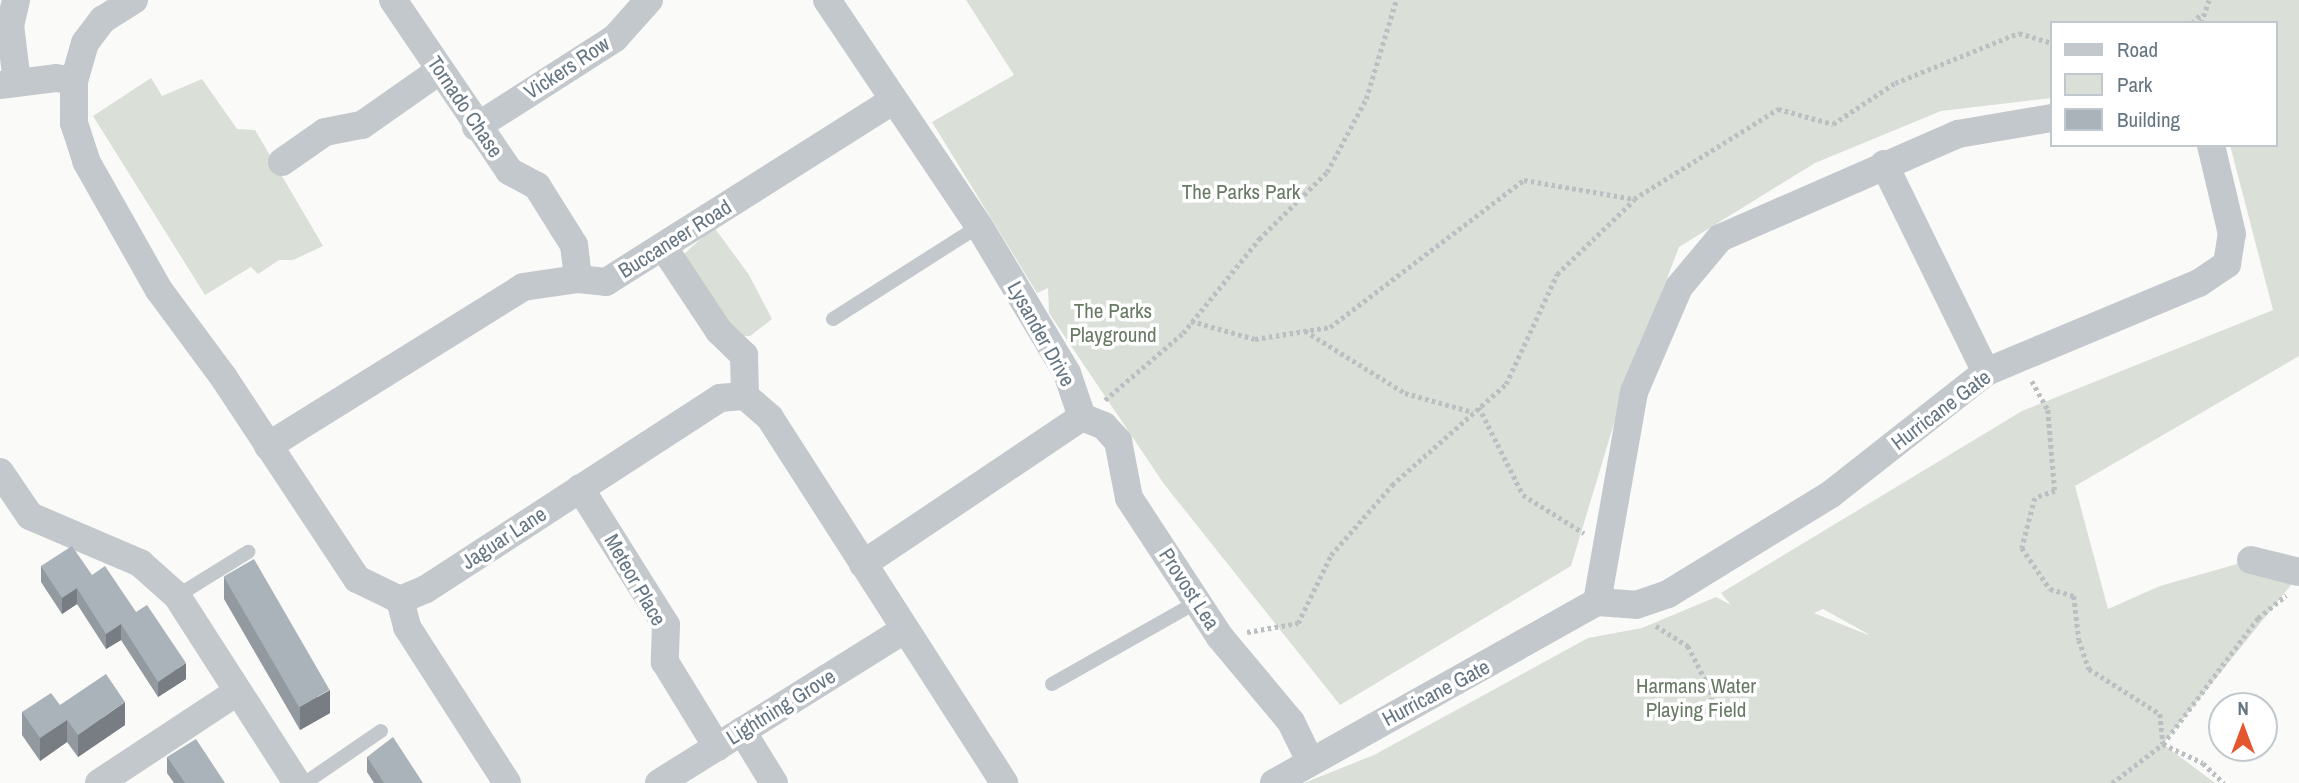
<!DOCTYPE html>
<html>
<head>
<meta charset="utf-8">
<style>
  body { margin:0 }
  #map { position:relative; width:2299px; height:783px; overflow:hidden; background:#fafaf8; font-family:"Archivo Narrow",sans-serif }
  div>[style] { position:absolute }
  .green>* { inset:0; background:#dadfd7 }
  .path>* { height:4.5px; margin-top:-2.25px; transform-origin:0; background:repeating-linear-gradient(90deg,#bbbfc2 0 3.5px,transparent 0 7px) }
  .lane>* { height:14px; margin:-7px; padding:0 7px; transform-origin:7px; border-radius:7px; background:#c3c8cc }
  .street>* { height:28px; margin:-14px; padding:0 14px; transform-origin:14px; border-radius:14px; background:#c3c8cc }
  .wall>* { inset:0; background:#929a9f }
  .shaded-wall>* { inset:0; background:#777d82 }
  .building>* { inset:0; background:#aab3b9; transform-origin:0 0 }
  span { translate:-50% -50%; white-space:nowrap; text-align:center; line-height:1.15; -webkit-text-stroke:7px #fff; paint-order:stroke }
  .street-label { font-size:21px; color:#657683 }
  .park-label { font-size:21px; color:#687a64 }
  .legend { position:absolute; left:2050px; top:21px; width:228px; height:126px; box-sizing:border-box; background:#fff; border:2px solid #c1c8cd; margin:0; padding:9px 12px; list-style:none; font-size:21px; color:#657683 }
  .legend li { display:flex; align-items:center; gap:14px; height:35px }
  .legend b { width:35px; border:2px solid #c1c8cd }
  .north { position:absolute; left:2208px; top:692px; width:70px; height:70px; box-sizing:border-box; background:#fff; border:2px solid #c1c8cd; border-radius:50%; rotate:0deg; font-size:19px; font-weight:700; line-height:28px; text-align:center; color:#657683 }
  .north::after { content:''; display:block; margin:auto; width:24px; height:32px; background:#e4572e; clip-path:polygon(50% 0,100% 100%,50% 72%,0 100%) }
</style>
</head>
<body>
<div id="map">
  <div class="green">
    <div style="clip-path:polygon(evenodd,966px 0,2299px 0,2299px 356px,2075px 486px,2108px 609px,2160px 586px,2251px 560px,2299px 575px,2163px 744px,2215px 783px,1304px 783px,1374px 755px,1588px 638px,1642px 628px,1716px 597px,1731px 605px,1721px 593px,2022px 411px,2273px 310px,2230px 145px,2276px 145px,2276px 23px,2052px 23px,2052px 98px,1941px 111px,1815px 163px,1679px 247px,1622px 397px,1571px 566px,1340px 705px,1164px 484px,1049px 313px,1048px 288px,1037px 293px,932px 122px,1014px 75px,966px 0,1823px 609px,1868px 634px,1868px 635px,1814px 613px,1823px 609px)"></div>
    <div style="clip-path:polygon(151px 78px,162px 96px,202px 79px,237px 129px,255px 130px,323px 246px,293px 260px,279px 260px,258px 274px,251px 267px,205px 295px,93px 116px)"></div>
    <div style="clip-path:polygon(714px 227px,749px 275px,772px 319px,750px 336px,742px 336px,720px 314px,684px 254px)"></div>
  </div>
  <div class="path">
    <div style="left:2192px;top:23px;width:14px;rotate:-45deg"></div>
    <div style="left:2201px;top:23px;width:24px;rotate:-71deg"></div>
    <div style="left:1191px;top:321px;width:66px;rotate:15.7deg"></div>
    <div style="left:1255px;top:339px;width:76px;rotate:-9.1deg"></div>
    <div style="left:1330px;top:327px;width:243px;rotate:-37.2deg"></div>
    <div style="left:1524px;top:180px;width:112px;rotate:9.8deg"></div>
    <div style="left:1634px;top:199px;width:170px;rotate:-32deg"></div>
    <div style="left:1778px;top:109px;width:57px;rotate:15.3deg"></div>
    <div style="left:1833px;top:124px;width:74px;rotate:-33.5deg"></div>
    <div style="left:1895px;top:83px;width:134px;rotate:-22deg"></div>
    <div style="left:2019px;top:33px;width:34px;rotate:17deg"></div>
    <div style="left:1305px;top:331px;width:118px;rotate:31.8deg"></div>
    <div style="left:1405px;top:393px;width:71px;rotate:15.6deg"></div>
    <div style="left:2032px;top:381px;width:33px;rotate:61deg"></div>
    <div style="left:2048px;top:410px;width:81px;rotate:85.1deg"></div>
    <div style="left:2055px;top:491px;width:21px;rotate:161deg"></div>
    <div style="left:2035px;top:498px;width:52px;rotate:104.6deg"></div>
    <div style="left:2022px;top:548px;width:50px;rotate:55.7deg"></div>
    <div style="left:2050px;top:589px;width:25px;rotate:16deg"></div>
    <div style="left:2074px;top:596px;width:44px;rotate:83.5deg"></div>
    <div style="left:2079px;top:640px;width:31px;rotate:71deg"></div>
    <div style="left:2089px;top:669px;width:84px;rotate:32.4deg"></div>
    <div style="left:2160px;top:714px;width:30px;rotate:84deg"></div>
    <div style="left:2163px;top:744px;width:44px;rotate:25.4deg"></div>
    <div style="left:2203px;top:763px;width:29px;rotate:44deg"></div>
    <div style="left:1105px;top:400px;width:103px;rotate:-40.7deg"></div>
    <div style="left:1183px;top:333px;width:121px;rotate:-51deg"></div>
    <div style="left:1259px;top:239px;width:95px;rotate:-44.6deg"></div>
    <div style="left:1327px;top:172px;width:83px;rotate:-61.9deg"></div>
    <div style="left:1366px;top:99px;width:103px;rotate:-73.1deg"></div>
    <div style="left:1479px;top:407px;width:98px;rotate:63.4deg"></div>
    <div style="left:1523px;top:495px;width:72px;rotate:31.9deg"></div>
    <div style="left:1656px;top:626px;width:38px;rotate:32deg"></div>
    <div style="left:1688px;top:646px;width:51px;rotate:62.9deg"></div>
    <div style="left:1711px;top:691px;width:27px;rotate:84deg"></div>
    <div style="left:1247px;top:632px;width:52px;rotate:-10deg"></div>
    <div style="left:1298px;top:623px;width:76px;rotate:-64.1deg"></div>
    <div style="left:1331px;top:555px;width:93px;rotate:-48.9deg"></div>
    <div style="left:1392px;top:485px;width:152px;rotate:-41.5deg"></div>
    <div style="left:1506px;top:384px;width:121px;rotate:-65.1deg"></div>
    <div style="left:1557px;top:274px;width:107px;rotate:-43.9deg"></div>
    <div style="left:2112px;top:783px;width:64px;rotate:-37.4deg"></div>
    <div style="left:2163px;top:744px;width:158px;rotate:-53deg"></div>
    <div style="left:2258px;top:618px;width:36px;rotate:-39deg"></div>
  </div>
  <div class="lane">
    <div style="left:833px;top:319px;width:173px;rotate:-32.5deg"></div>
    <div style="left:177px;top:596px;width:84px;rotate:-31.8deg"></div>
    <div style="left:1052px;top:684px;width:167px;rotate:-29.5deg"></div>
    <div style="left:305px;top:783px;width:92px;rotate:-34.4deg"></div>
  </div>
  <div class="street">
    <div style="left:16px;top:0;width:26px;rotate:103deg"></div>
    <div style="left:10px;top:25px;width:57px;rotate:83deg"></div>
    <div style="left:134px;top:0;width:36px;rotate:148deg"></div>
    <div style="left:103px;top:19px;width:30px;rotate:127deg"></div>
    <div style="left:85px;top:43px;width:40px;rotate:106deg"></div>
    <div style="left:74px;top:81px;width:42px;rotate:90deg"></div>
    <div style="left:74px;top:123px;width:40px;rotate:72deg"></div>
    <div style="left:86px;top:161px;width:148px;rotate:60.5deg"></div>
    <div style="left:159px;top:290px;width:109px;rotate:53.5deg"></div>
    <div style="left:224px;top:378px;width:241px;rotate:56.5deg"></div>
    <div style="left:357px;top:579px;width:48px;rotate:26deg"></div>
    <div style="left:400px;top:600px;width:28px;rotate:-23deg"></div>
    <div style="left:426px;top:589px;width:351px;rotate:-33deg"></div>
    <div style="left:720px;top:398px;width:25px;rotate:-5deg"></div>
    <div style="left:745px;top:396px;width:33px;rotate:41deg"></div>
    <div style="left:770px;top:418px;width:434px;rotate:57.3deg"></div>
    <div style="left:393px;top:0;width:207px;rotate:55.8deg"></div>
    <div style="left:509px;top:171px;width:32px;rotate:28deg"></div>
    <div style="left:537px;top:186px;width:70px;rotate:57.9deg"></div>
    <div style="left:574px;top:245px;width:34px;rotate:83deg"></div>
    <div style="left:827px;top:0;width:272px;rotate:56.1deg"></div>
    <div style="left:979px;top:226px;width:171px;rotate:59.1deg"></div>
    <div style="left:1067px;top:373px;width:46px;rotate:71.2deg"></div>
    <div style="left:1082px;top:417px;width:264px;rotate:146.1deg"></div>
    <div style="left:0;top:85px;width:56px;rotate:-7.1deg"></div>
    <div style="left:56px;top:78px;width:18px;rotate:9deg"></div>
    <div style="left:476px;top:127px;width:165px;rotate:-32.6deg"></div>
    <div style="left:615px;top:38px;width:51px;rotate:-48.2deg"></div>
    <div style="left:282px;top:162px;width:52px;rotate:-34.9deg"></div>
    <div style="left:325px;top:132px;width:38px;rotate:-11deg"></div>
    <div style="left:362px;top:125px;width:94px;rotate:-35deg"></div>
    <div style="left:1884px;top:164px;width:232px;rotate:63.9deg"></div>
    <div style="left:664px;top:248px;width:100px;rotate:56.5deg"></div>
    <div style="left:719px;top:331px;width:35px;rotate:44deg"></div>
    <div style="left:744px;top:355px;width:41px;rotate:88.6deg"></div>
    <div style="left:1082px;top:417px;width:24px;rotate:22deg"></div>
    <div style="left:1104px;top:426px;width:21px;rotate:47deg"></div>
    <div style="left:1118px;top:441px;width:58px;rotate:79.1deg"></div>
    <div style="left:1129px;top:498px;width:166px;rotate:56.8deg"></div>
    <div style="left:1220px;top:637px;width:111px;rotate:50.1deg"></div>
    <div style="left:1291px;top:722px;width:43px;rotate:64deg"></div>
    <div style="left:268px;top:446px;width:301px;rotate:-31.9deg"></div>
    <div style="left:523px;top:287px;width:56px;rotate:-8.3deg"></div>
    <div style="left:578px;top:279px;width:28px;rotate:6deg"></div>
    <div style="left:606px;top:282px;width:337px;rotate:-32.3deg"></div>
    <div style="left:0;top:472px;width:53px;rotate:55.7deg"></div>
    <div style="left:30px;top:516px;width:120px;rotate:23.1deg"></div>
    <div style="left:140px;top:563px;width:50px;rotate:41.7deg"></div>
    <div style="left:177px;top:596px;width:222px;rotate:57.3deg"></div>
    <div style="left:580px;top:488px;width:162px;rotate:57.9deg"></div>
    <div style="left:666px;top:625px;width:37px;rotate:92deg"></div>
    <div style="left:665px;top:662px;width:100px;rotate:58.5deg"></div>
    <div style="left:2251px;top:560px;width:49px;rotate:14deg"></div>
    <div style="left:400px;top:600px;width:28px;rotate:75deg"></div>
    <div style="left:407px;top:627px;width:185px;rotate:57.3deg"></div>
    <div style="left:1597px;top:602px;width:213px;rotate:-80deg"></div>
    <div style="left:1634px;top:392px;width:114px;rotate:-66.8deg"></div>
    <div style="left:1679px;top:287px;width:64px;rotate:-50.1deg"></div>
    <div style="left:1720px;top:238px;width:260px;rotate:-23.6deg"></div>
    <div style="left:1958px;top:134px;width:95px;rotate:-9.7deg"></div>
    <div style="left:742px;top:731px;width:61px;rotate:58.4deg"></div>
    <div style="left:99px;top:783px;width:165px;rotate:-33.4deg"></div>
    <div style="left:659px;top:783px;width:289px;rotate:-32deg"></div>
    <div style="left:1274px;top:783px;width:370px;rotate:-29.3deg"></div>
    <div style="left:1597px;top:602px;width:39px;rotate:4deg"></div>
    <div style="left:1636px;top:605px;width:34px;rotate:-19deg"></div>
    <div style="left:1668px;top:594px;width:191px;rotate:-31.5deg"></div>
    <div style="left:1831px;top:494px;width:197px;rotate:-38.2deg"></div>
    <div style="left:1986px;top:372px;width:231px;rotate:-22.7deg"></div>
    <div style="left:2199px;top:283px;width:34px;rotate:-34deg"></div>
    <div style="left:2227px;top:264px;width:30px;rotate:-81deg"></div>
    <div style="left:2232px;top:234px;width:91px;rotate:-103.3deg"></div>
  </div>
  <div class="wall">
    <div style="clip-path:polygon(41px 566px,92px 575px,136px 612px,186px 679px,158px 697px,121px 640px,106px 649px,77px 604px,62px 614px,41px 582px)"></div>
    <div style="clip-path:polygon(224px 577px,330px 713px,300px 730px,224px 599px)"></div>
    <div style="clip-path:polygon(60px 705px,125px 725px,78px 757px,67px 742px,40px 761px,22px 735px,22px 712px)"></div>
    <div style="clip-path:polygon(167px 757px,225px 783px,174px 783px,167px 773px)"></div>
    <div style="clip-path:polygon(367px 757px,423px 783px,374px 783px,367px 772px)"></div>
  </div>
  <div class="shaded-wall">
    <div style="clip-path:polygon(77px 588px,77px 604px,62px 614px,62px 598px)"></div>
    <div style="clip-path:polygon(121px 624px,121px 640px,106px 649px,106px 634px)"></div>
    <div style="clip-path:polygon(186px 663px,186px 679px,158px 697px,158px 682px)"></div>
    <div style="clip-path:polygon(330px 690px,330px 713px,300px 730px,300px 707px)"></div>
    <div style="clip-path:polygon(125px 702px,125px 725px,78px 757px,78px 735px)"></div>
    <div style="clip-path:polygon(67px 720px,67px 742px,40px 761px,40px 738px)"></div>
  </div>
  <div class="building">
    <div style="clip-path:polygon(72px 546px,92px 575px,105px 566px,136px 612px,147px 605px,186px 663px,158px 682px,121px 624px,106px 634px,77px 588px,62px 598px,41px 566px)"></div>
    <div style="left:254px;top:559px;width:151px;height:35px;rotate:60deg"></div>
    <div style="clip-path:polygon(106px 674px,125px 702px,78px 735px,67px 720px,40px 738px,22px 712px,51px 693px,60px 705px)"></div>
    <div style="clip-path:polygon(393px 737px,423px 783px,384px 783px,367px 757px)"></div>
    <div style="clip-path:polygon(196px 739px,225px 783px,185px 783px,167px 757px)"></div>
  </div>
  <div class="street-label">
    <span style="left:567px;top:68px;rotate:-33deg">Vickers Row</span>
    <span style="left:465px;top:107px;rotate:56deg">Tornado Chase</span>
    <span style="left:675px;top:239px;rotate:-32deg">Buccaneer Road</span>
    <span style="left:1041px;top:334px;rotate:61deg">Lysander Drive</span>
    <span style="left:1941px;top:410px;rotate:-37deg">Hurricane Gate</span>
    <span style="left:504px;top:538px;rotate:-33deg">Jaguar Lane</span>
    <span style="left:635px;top:580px;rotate:60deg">Meteor Place</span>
    <span style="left:1189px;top:589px;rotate:57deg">Provost Lea</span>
    <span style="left:1436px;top:693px;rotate:-28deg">Hurricane Gate</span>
    <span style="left:781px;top:707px;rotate:-32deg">Lightning Grove</span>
  </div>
  <div class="park-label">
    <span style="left:1241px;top:192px">The Parks Park</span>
    <span style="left:1113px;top:323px">The Parks<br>Playground</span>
    <span style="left:1696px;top:698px">Harmans Water<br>Playing Field</span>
  </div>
  <ul class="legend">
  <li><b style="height:9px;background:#c3c8cc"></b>Road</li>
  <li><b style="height:19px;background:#dadfd7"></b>Park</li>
  <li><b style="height:19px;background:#aab3b9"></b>Building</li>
  </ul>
  <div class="north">N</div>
</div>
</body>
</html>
